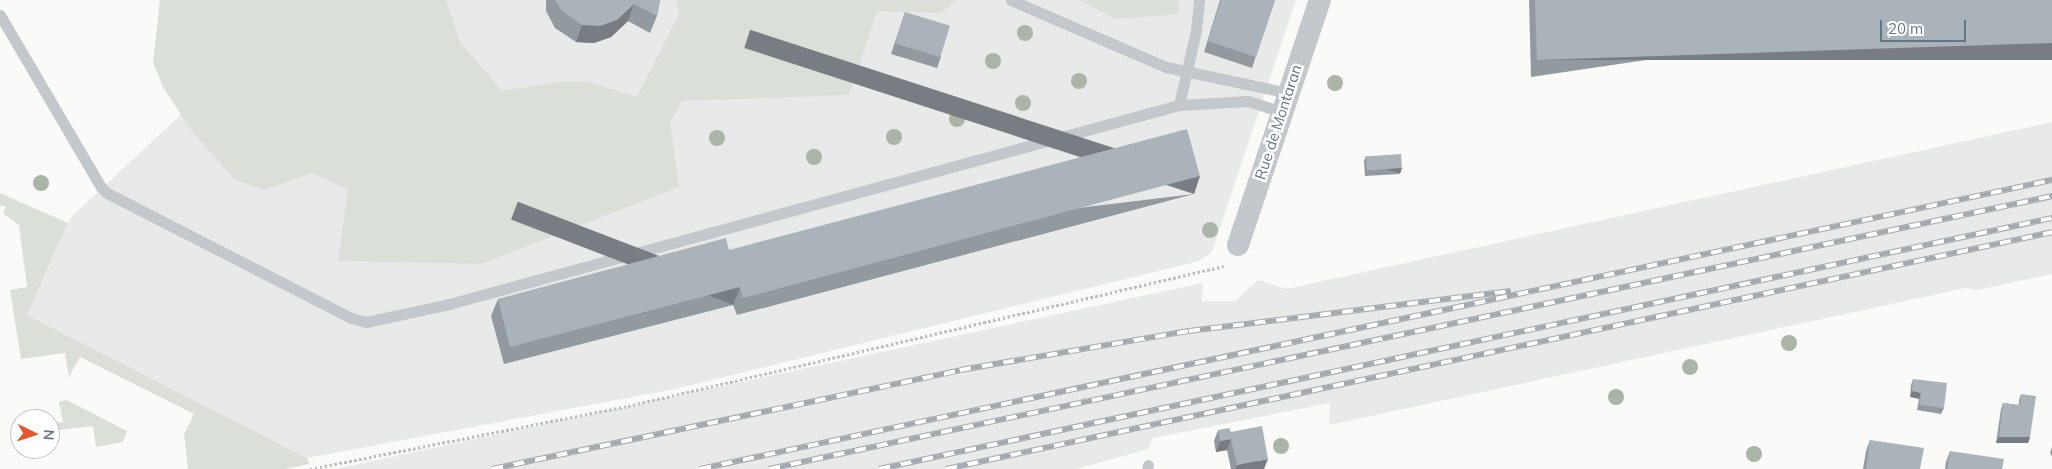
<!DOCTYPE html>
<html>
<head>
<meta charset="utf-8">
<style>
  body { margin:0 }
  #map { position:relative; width:2052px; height:469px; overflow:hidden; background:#fafaf8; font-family:Mulish,sans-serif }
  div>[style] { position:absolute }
  .built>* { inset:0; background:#e8e9e9 }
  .green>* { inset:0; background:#dadfd7 }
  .path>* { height:3px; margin-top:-1.5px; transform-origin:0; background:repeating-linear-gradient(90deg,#bbbfc2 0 2.5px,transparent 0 5px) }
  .lane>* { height:11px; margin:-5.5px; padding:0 5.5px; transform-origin:5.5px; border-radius:5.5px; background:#c3c8cc }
  .street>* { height:22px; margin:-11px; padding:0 11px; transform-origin:11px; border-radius:11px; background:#c3c8cc }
  .rail>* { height:5.5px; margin-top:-2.75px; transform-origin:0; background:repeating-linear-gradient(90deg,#fff 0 11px,#a2aab0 0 22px); box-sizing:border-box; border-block:1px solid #a2aab0 }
  .trees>* { width:16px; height:16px; margin:-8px; border-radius:50%; background:#aab4a7 }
  .wall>* { inset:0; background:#929a9f }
  .shaded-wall>* { inset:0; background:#777d82; transform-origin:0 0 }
  .building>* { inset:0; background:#aab3b9; transform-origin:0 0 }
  span { translate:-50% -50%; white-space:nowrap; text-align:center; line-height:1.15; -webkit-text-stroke:5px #fff; paint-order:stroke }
  .street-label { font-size:15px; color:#657683 }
  .north { position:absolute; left:10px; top:409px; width:50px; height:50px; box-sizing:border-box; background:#fff; border:1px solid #c1c8cd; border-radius:50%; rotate:94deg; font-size:14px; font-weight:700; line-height:20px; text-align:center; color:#657683 }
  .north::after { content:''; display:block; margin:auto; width:18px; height:22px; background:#e4572e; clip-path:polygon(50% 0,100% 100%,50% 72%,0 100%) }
  .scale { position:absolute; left:1880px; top:20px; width:86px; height:22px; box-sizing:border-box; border:2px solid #657683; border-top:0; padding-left:6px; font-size:15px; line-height:18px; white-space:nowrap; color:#657683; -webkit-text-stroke:4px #fff; paint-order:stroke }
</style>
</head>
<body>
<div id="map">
  <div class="built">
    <div style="clip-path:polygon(248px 0,1296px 0,1212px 252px,1199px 261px,675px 389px,307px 458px,27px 315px,71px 217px,243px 57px)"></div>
    <div style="clip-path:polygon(2052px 122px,2052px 274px,1977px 290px,1966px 288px,1329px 425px,1330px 403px,1153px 438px,1148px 449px,1077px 469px,335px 469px,1203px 283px,1202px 301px,1235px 301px,1258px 280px,1286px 289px)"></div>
  </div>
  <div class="green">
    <div style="clip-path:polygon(160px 0,446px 0,460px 42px,502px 91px,558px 82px,588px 82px,637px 97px,679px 14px,676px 0,957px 0,941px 13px,877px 11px,849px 95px,682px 101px,670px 122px,679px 187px,481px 264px,338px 261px,348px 189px,312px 173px,264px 190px,234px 179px,191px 130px,163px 87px,153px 62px)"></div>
    <div style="clip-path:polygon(1079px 0,1179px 0,1179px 14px,1116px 19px)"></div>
    <div style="clip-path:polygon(0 193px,68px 223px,27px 315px,307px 458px,309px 464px,285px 469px,188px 469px,184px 434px,194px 414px,80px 357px,69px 377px,65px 353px,21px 359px,10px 290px,27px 287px,19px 225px,3px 213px,6px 207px,0 205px)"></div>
    <div style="clip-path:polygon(67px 400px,127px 431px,123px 442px,96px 447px,93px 426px,50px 431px,50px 424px,63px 422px,59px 402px)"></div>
  </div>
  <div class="path">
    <div style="left:310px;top:469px;width:324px;rotate:-11.2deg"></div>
    <div style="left:628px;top:406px;width:612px;rotate:-13.22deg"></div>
  </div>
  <div class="lane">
    <div style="left:1011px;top:0;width:169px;rotate:23.4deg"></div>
    <div style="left:1166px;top:67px;width:125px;rotate:12deg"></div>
    <div style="left:0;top:15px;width:199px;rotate:59.6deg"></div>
    <div style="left:101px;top:187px;width:8px;rotate:45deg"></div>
    <div style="left:107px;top:193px;width:274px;rotate:27.1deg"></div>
    <div style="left:351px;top:318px;width:16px;rotate:15deg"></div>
    <div style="left:366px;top:322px;width:85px;rotate:-12.2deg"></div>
    <div style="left:449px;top:304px;width:757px;rotate:-15.25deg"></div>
    <div style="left:1179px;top:105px;width:69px;rotate:-3.3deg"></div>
    <div style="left:1248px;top:101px;width:36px;rotate:18deg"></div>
    <div style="left:1179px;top:105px;width:77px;rotate:-77.2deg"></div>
    <div style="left:1196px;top:30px;width:30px;rotate:-84deg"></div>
    <div style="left:1147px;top:469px;width:4px;rotate:-76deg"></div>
  </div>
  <div class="street">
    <div style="left:1238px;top:245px;width:258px;rotate:-71.5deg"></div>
  </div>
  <div class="rail">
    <div style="left:492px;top:469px;width:478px;rotate:-11.9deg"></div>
    <div style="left:960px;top:370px;width:232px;rotate:-9.7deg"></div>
    <div style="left:1189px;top:331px;width:324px;rotate:-7.1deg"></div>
    <div style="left:700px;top:469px;width:1383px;rotate:-12.07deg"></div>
    <div style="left:769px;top:469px;width:1312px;rotate:-12.01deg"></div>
    <div style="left:879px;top:469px;width:1200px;rotate:-12.08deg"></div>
    <div style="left:946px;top:469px;width:1131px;rotate:-12.09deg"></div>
  </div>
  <div class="trees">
    <div style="left:1025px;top:33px"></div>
    <div style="left:993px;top:61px"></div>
    <div style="left:1079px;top:81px"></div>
    <div style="left:1335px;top:83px"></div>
    <div style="left:1023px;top:103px"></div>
    <div style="left:957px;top:119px"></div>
    <div style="left:894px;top:137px"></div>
    <div style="left:717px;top:138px"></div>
    <div style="left:814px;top:157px"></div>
    <div style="left:41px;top:183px"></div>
    <div style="left:1210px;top:230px"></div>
    <div style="left:1789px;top:343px"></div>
    <div style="left:1690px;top:367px"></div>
    <div style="left:1616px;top:397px"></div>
    <div style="left:1281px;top:446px"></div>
    <div style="left:1754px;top:454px"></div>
  </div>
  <div class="wall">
    <div style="clip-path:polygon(546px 0,660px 0,657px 16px,650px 33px,628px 21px,611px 37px,594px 43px,576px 42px,555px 28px,546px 11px)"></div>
    <div style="clip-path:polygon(1220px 0,1275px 0,1252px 68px,1204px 52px)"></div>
    <div style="clip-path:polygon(1529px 0,2052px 0,1531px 77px)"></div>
    <div style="clip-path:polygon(905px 12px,941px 57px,937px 68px,891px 54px)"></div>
    <div style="clip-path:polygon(1366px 156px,1400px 174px,1365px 176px,1364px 161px)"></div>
    <div style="clip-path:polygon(1194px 194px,737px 315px,733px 305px,504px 364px,491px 316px,498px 299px,729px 250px)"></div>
    <div style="clip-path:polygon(1913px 379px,1944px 408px,1941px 414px,1917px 410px,1919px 399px,1910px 397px,1911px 385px)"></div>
    <div style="clip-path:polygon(2021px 394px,2030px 437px,2028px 443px,1996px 443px,2001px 409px,2003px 403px,2019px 405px,2019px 400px)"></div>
    <div style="clip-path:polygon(1218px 430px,1231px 432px,1264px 469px,1231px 469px,1227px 450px,1216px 452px,1214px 441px)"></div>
    <div style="clip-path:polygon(1870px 440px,1920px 469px,1863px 469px,1866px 451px)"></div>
    <div style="clip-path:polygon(2052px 447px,2052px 456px,2050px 453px)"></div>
    <div style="clip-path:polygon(1950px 451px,2002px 469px,1945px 469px,1946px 462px)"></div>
  </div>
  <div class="shaded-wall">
    <div style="clip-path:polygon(634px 4px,628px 21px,611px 37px,594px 43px,576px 42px,582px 25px)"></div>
    <div style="left:2052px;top:43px;width:17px;height:515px;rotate:90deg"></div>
    <div style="left:1402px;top:168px;width:6px;height:35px;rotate:108deg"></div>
    <div style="left:1200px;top:176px;width:19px;height:473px;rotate:108deg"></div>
    <div style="left:740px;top:287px;width:19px;height:238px;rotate:111deg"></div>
    <div style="left:1912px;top:391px;width:9px;height:6px;rotate:13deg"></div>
    <div style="clip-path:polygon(1999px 437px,2030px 437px,2028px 443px,1996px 443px)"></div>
    <div style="clip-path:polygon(1231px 439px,1227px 450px,1216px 452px,1220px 441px)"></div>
    <div style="clip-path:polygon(1268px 459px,1264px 469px,1235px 469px,1237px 465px)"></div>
  </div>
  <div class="building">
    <div style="clip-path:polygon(555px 0,660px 0,657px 16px,634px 4px,617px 20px,600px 26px,582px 25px,561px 10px)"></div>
    <div style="clip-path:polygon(1221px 0,1275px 0,1256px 57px,1208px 41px)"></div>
    <div style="clip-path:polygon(1535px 0,2052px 0,2052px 43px,1537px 60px)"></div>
    <div style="left:905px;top:12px;width:47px;height:33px;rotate:17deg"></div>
    <div style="clip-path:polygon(1187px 129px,1200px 176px,743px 298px,740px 287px,510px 347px,498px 299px,726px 238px,729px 250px)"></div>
    <div style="left:1401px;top:154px;width:14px;height:35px;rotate:86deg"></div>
    <div style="clip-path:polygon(1913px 379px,1947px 383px,1944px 408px,1919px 405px,1921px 393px,1912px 391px)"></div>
    <div style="clip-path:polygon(2021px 394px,2036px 396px,2030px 437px,1999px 437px,2003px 403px,2020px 405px)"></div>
    <div style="clip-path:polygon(1262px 426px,1268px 459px,1237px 465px,1231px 439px,1220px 441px,1218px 430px,1229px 428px,1231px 432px)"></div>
    <div style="clip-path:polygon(1870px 440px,1924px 448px,1920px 469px,1866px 469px)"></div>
    <div style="clip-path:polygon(1950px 451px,2004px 459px,2002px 469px,1947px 469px)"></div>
  </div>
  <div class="street-label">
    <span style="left:1278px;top:122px;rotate:-72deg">Rue de Montaran</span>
  </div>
  <div class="north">N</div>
  <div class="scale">20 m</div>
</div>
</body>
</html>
